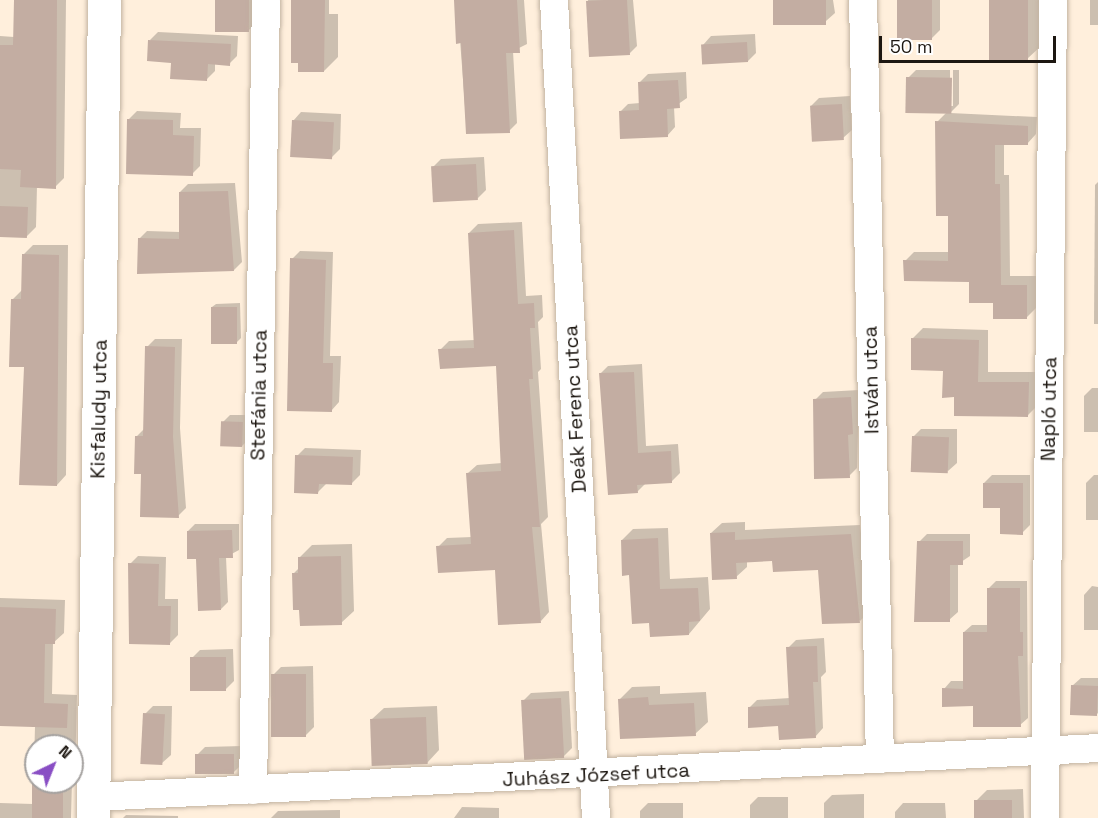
<!DOCTYPE html>
<html>
<head>
<meta charset="utf-8">
<style>
  body { margin:0 }
  #map { position:relative; width:1098px; height:818px; overflow:hidden; background:#ffefdc; font-family:"Space Grotesk",sans-serif }
  div>[style] { position:absolute }
  .shadow>* { inset:0; background:#0003; transform-origin:0 0 }
  .building>* { inset:0; background:#c3ada2; transform-origin:0 0 }
  .roads { filter:drop-shadow(0 0 2px #c2b3a1) drop-shadow(0 0 2px #c2b3a1) }
  .minor>* { height:28px; margin:-14px; padding:0 14px; transform-origin:14px; border-radius:14px; background:#fff }
  .tertiary>* { height:33px; margin:-16.5px; padding:0 16.5px; transform-origin:16.5px; border-radius:16.5px; background:#fff }
  span { translate:-50% -50%; white-space:nowrap; text-align:center; line-height:1.15; -webkit-text-stroke:4.5px #fff; paint-order:stroke }
  .street-label { font-size:20px; color:#1d1711 }
  .north { position:absolute; left:24px; top:734px; width:60px; height:60px; box-sizing:border-box; background:#fff; border:2px solid #a5a2a0; border-radius:50%; rotate:43deg; font-size:16px; font-weight:700; line-height:24px; text-align:center; color:#1d1711 }
  .north::after { content:''; display:block; margin:auto; width:21px; height:27px; background:#894ec4; clip-path:polygon(50% 0,100% 100%,50% 72%,0 100%) }
  .scale { position:absolute; left:879px; top:36px; width:177px; height:27px; box-sizing:border-box; border:3px solid #1d1711; border-top:0; padding-left:8px; font-size:18px; line-height:21px; white-space:nowrap; color:#1d1711; -webkit-text-stroke:4px #fff; paint-order:stroke }
</style>
</head>
<body>
<div id="map">
  <div class="shadow">
    <div style="clip-path:polygon(16px 0,66px 0,64px 178px,55px 187px,37px 186px,36px 227px,27px 236px,0 235px,0 36px,14px 37px)"></div>
    <div style="clip-path:polygon(216px 0,262px 0,262px 17px,248px 31px)"></div>
    <div style="clip-path:polygon(292px 0,329px 0,329px 14px,338px 14px,338px 57px,324px 71px)"></div>
    <div style="clip-path:polygon(457px 0,524px 0,527px 44px,513px 51px,517px 123px,509px 131px,467px 133px)"></div>
    <div style="clip-path:polygon(588px 0,633px 0,637px 46px,629px 54px,591px 55px)"></div>
    <div style="clip-path:polygon(774px 0,833px 0,835px 13px,826px 21px)"></div>
    <div style="clip-path:polygon(899px 0,940px 0,940px 30px,932px 38px)"></div>
    <div style="clip-path:polygon(990px 0,1040px 0,1040px 47px,1027px 59px)"></div>
    <div style="left:1090px;top:0;width:8px;height:25px"></div>
    <div style="clip-path:polygon(158px 32px,238px 36px,237px 56px,229px 64px,215px 63px,215px 71px,207px 79px,173px 61px,150px 40px)"></div>
    <div style="clip-path:polygon(755px 34px,756px 53px,748px 61px,703px 45px,711px 36px)"></div>
    <div style="clip-path:polygon(evenodd,916px 70px,959px 70px,959px 104px,950px 113px,1037px 117px,1036px 134px,1027px 144px,1004px 144px,1004px 175px,1009px 175px,1010px 276px,1036px 276px,1036px 308px,1026px 318px,994px 302px,971px 281px,905px 261px,914px 252px,950px 252px,950px 214px,937px 122px,947px 112px,908px 78px,916px 70px,950px 70px,953px 70px,953px 106px,950px 106px,950px 70px)"></div>
    <div style="clip-path:polygon(686px 72px,687px 98px,674px 107px,675px 127px,667px 136px,620px 112px,628px 104px,640px 103px,640px 82px,648px 74px)"></div>
    <div style="clip-path:polygon(850px 96px,852px 130px,843px 138px,811px 106px,819px 98px)"></div>
    <div style="clip-path:polygon(137px 111px,181px 113px,180px 128px,201px 128px,200px 166px,192px 174px,129px 119px)"></div>
    <div style="clip-path:polygon(301px 112px,341px 114px,340px 149px,332px 157px,293px 121px)"></div>
    <div style="clip-path:polygon(484px 157px,486px 190px,477px 199px,433px 167px,441px 159px)"></div>
    <div style="clip-path:polygon(1098px 182px,1098px 324px,1094px 324px,1095px 185px)"></div>
    <div style="clip-path:polygon(235px 183px,242px 262px,234px 270px,139px 239px,147px 231px,180px 232px,180px 192px,188px 184px)"></div>
    <div style="clip-path:polygon(522px 222px,526px 296px,542px 295px,543px 317px,538px 322px,541px 369px,538px 372px,548px 517px,541px 524px,549px 612px,541px 621px,497px 568px,438px 547px,447px 538px,472px 537px,468px 473px,477px 465px,502px 463px,497px 364px,440px 350px,449px 341px,475px 340px,469px 233px,478px 224px)"></div>
    <div style="clip-path:polygon(33px 245px,68px 245px,66px 475px,57px 485px,12px 300px,23px 289px,24px 254px)"></div>
    <div style="clip-path:polygon(300px 251px,333px 252px,330px 356px,341px 356px,339px 402px,331px 411px,292px 259px)"></div>
    <div style="clip-path:polygon(240px 303px,241px 338px,237px 342px,212px 307px,216px 304px)"></div>
    <div style="clip-path:polygon(923px 328px,988px 330px,988px 372px,1038px 372px,1038px 405px,1028px 415px,955px 396px,944px 369px,913px 338px)"></div>
    <div style="clip-path:polygon(155px 339px,182px 339px,180px 428px,186px 508px,178px 516px,142px 473px,136px 437px,145px 428px,147px 347px)"></div>
    <div style="clip-path:polygon(642px 364px,646px 446px,678px 444px,680px 473px,671px 482px,645px 484px,637px 492px,600px 374px,608px 366px)"></div>
    <div style="clip-path:polygon(1092px 388px,1098px 388px,1098px 432px,1084px 432px,1084px 396px)"></div>
    <div style="clip-path:polygon(859px 390px,857px 468px,849px 476px,815px 400px,823px 392px)"></div>
    <div style="clip-path:polygon(230px 415px,250px 415px,250px 438px,242px 446px,222px 423px)"></div>
    <div style="clip-path:polygon(921px 429px,957px 429px,957px 463px,948px 471px,913px 437px)"></div>
    <div style="clip-path:polygon(305px 448px,361px 450px,360px 475px,352px 483px,326px 484px,318px 492px,297px 456px)"></div>
    <div style="clip-path:polygon(992px 475px,1030px 475px,1030px 525px,1022px 533px,984px 483px)"></div>
    <div style="clip-path:polygon(1094px 475px,1098px 475px,1098px 520px,1086px 520px,1086px 483px)"></div>
    <div style="clip-path:polygon(745px 522px,745px 530px,860px 525px,870px 611px,860px 621px,820px 569px,773px 560px,747px 561px,747px 567px,736px 577px,711px 533px,722px 523px)"></div>
    <div style="clip-path:polygon(195px 524px,239px 524px,239px 550px,226px 557px,228px 602px,221px 609px,188px 531px)"></div>
    <div style="clip-path:polygon(668px 528px,670px 579px,708px 577px,710px 609px,689px 634px,651px 622px,622px 540px,633px 529px)"></div>
    <div style="clip-path:polygon(927px 534px,970px 534px,970px 556px,958px 564px,958px 612px,949px 620px,919px 542px)"></div>
    <div style="clip-path:polygon(352px 544px,354px 611px,341px 623px,301px 608px,293px 574px,300px 567px,300px 557px,312px 545px)"></div>
    <div style="clip-path:polygon(138px 556px,166px 557px,165px 599px,178px 599px,178px 635px,169px 644px,130px 564px)"></div>
    <div style="clip-path:polygon(996px 581px,1027px 581px,1028px 718px,1020px 725px,944px 689px,951px 681px,964px 681px,964px 632px,972px 625px,988px 625px,988px 589px)"></div>
    <div style="clip-path:polygon(1092px 586px,1098px 587px,1098px 630px,1084px 630px,1084px 595px)"></div>
    <div style="clip-path:polygon(0 598px,65px 600px,64px 633px,53px 643px,52px 694px,77px 695px,75px 776px,72px 779px,72px 746px,36px 746px,36px 782px,72px 782px,71px 818px,0 818px,0 803px,33px 804px,35px 726px,0 725px)"></div>
    <div style="clip-path:polygon(824px 638px,826px 672px,821px 677px,823px 728px,815px 737px,779px 725px,749px 708px,757px 700px,790px 698px,788px 648px,796px 640px)"></div>
    <div style="clip-path:polygon(233px 649px,234px 681px,226px 689px,192px 658px,200px 650px)"></div>
    <div style="clip-path:polygon(313px 666px,314px 727px,306px 735px,273px 675px,281px 667px)"></div>
    <div style="clip-path:polygon(1081px 678px,1098px 678px,1098px 714px,1072px 686px)"></div>
    <div style="clip-path:polygon(660px 686px,660px 694px,706px 692px,708px 722px,695px 734px,620px 699px,632px 687px)"></div>
    <div style="clip-path:polygon(569px 691px,572px 748px,564px 756px,523px 701px,531px 693px)"></div>
    <div style="clip-path:polygon(153px 706px,172px 706px,171px 755px,162px 763px,145px 714px)"></div>
    <div style="clip-path:polygon(437px 706px,439px 750px,427px 763px,371px 720px,384px 708px)"></div>
    <div style="clip-path:polygon(242px 746px,242px 764px,234px 772px,197px 755px,205px 747px)"></div>
    <div style="clip-path:polygon(1023px 789px,1024px 818px,976px 818px,976px 801px,987px 790px)"></div>
    <div style="clip-path:polygon(864px 794px,864px 818px,824px 818px,824px 803px,832px 795px)"></div>
    <div style="clip-path:polygon(758px 797px,788px 797px,788px 818px,750px 818px,750px 805px)"></div>
    <div style="clip-path:polygon(648px 803px,683px 803px,683px 818px,640px 818px,640px 811px)"></div>
    <div style="clip-path:polygon(903px 803px,945px 803px,946px 818px,895px 818px,895px 812px)"></div>
    <div style="clip-path:polygon(462px 807px,499px 808px,499px 818px,454px 818px)"></div>
    <div style="clip-path:polygon(340px 810px,340px 818px,271px 818px,278px 811px)"></div>
    <div style="clip-path:polygon(126px 815px,178px 816px,178px 818px,123px 818px)"></div>
  </div>
  <div class="building">
    <div style="clip-path:polygon(14px 0,57px 0,56px 189px,20px 187px,21px 170px,0 169px,0 45px,13px 45px)"></div>
    <div style="left:215px;top:0;width:34px;height:32px"></div>
    <div style="clip-path:polygon(291px 0,325px 0,324px 72px,298px 72px,298px 63px,291px 63px)"></div>
    <div style="clip-path:polygon(454px 0,517px 0,520px 53px,506px 53px,510px 133px,466px 134px,461px 43px,456px 44px)"></div>
    <div style="clip-path:polygon(604px 0,627px 0,630px 55px,589px 57px,586px 1px)"></div>
    <div style="left:773px;top:0;width:53px;height:25px"></div>
    <div style="left:897px;top:0;width:35px;height:40px"></div>
    <div style="left:989px;top:0;width:39px;height:61px"></div>
    <div style="clip-path:polygon(148px 40px,231px 44px,230px 66px,208px 64px,207px 81px,170px 79px,171px 63px,147px 61px)"></div>
    <div style="left:747px;top:42px;width:20px;height:46px;rotate:87deg"></div>
    <div style="left:906px;top:77px;width:46px;height:36px;rotate:1deg"></div>
    <div style="clip-path:polygon(678px 80px,680px 108px,667px 109px,668px 137px,620px 139px,619px 111px,639px 110px,638px 82px)"></div>
    <div style="left:842px;top:104px;width:36px;height:32px;rotate:87deg"></div>
    <div style="clip-path:polygon(127px 119px,173px 120px,173px 135px,194px 136px,193px 176px,126px 174px)"></div>
    <div style="left:292px;top:120px;width:42px;height:37px;rotate:3deg"></div>
    <div style="clip-path:polygon(935px 121px,1028px 126px,1028px 145px,995px 145px,995px 184px,1000px 184px,1001px 285px,1027px 285px,1027px 319px,993px 319px,993px 303px,969px 303px,969px 282px,904px 281px,903px 260px,948px 261px,948px 216px,936px 216px)"></div>
    <div style="left:476px;top:164px;width:36px;height:45px;rotate:87deg"></div>
    <div style="clip-path:polygon(228px 191px,234px 271px,137px 274px,138px 238px,179px 239px,179px 192px)"></div>
    <div style="left:0;top:206px;width:28px;height:31px;rotate:2deg"></div>
    <div style="clip-path:polygon(514px 230px,518px 304px,534px 303px,535px 328px,530px 328px,533px 379px,529px 379px,540px 527px,532px 527px,541px 623px,498px 625px,495px 570px,438px 573px,436px 546px,471px 544px,466px 473px,501px 471px,496px 366px,440px 369px,438px 349px,474px 348px,468px 233px)"></div>
    <div style="clip-path:polygon(22px 254px,59px 255px,57px 486px,19px 485px,24px 367px,9px 367px,11px 299px,21px 299px)"></div>
    <div style="clip-path:polygon(290px 258px,326px 260px,323px 363px,333px 363px,332px 412px,287px 411px)"></div>
    <div style="left:211px;top:307px;width:26px;height:37px"></div>
    <div style="clip-path:polygon(911px 338px,979px 340px,978px 382px,1029px 382px,1028px 417px,954px 416px,954px 397px,942px 398px,943px 371px,911px 370px)"></div>
    <div style="clip-path:polygon(145px 346px,175px 347px,173px 437px,179px 518px,140px 517px,141px 474px,134px 474px,135px 436px,143px 436px)"></div>
    <div style="clip-path:polygon(634px 372px,638px 453px,671px 451px,672px 483px,637px 485px,638px 493px,608px 495px,599px 373px)"></div>
    <div style="clip-path:polygon(851px 397px,853px 434px,848px 435px,850px 478px,814px 479px,813px 399px)"></div>
    <div style="left:243px;top:422px;width:25px;height:22px;rotate:92deg"></div>
    <div style="left:912px;top:436px;width:37px;height:36px;rotate:2deg"></div>
    <div style="clip-path:polygon(295px 455px,353px 457px,352px 485px,319px 484px,318px 494px,294px 493px)"></div>
    <div style="clip-path:polygon(983px 483px,1023px 483px,1023px 535px,1000px 534px,1000px 508px,983px 508px)"></div>
    <div style="clip-path:polygon(232px 530px,233px 558px,219px 558px,221px 610px,198px 611px,196px 559px,187px 559px,187px 531px)"></div>
    <div style="clip-path:polygon(735px 532px,735px 540px,851px 534px,860px 623px,822px 624px,818px 570px,773px 572px,772px 561px,736px 563px,737px 579px,712px 580px,710px 533px)"></div>
    <div style="clip-path:polygon(658px 538px,660px 589px,698px 588px,700px 621px,689px 622px,689px 635px,650px 637px,649px 623px,632px 624px,629px 575px,622px 576px,621px 540px)"></div>
    <div style="clip-path:polygon(917px 541px,963px 541px,963px 565px,950px 565px,950px 622px,914px 622px)"></div>
    <div style="clip-path:polygon(341px 556px,342px 625px,300px 626px,299px 610px,293px 610px,292px 573px,298px 573px,298px 557px)"></div>
    <div style="clip-path:polygon(128px 563px,159px 564px,158px 606px,171px 606px,170px 645px,129px 644px)"></div>
    <div style="clip-path:polygon(987px 588px,1020px 588px,1020px 632px,1023px 632px,1023px 656px,1018px 656px,1021px 727px,973px 727px,973px 706px,942px 707px,942px 688px,963px 689px,963px 632px,987px 632px)"></div>
    <div style="clip-path:polygon(0 607px,56px 609px,55px 644px,45px 644px,44px 703px,68px 704px,67px 728px,0 726px)"></div>
    <div style="clip-path:polygon(817px 646px,818px 682px,813px 682px,816px 738px,779px 740px,778px 726px,748px 728px,748px 707px,789px 705px,786px 647px)"></div>
    <div style="left:190px;top:657px;width:36px;height:34px"></div>
    <div style="left:271px;top:674px;width:35px;height:63px"></div>
    <div style="left:1071px;top:685px;width:27px;height:30px;rotate:2deg"></div>
    <div style="clip-path:polygon(648px 697px,649px 705px,694px 703px,696px 736px,620px 739px,618px 699px)"></div>
    <div style="left:561px;top:698px;width:60px;height:40px;rotate:87deg"></div>
    <div style="left:143px;top:713px;width:22px;height:51px;rotate:3deg"></div>
    <div style="left:426px;top:717px;width:47px;height:56px;rotate:88deg"></div>
    <div style="left:195px;top:754px;width:39px;height:20px"></div>
    <div style="left:32px;top:782px;width:31px;height:36px"></div>
    <div style="left:974px;top:800px;width:38px;height:18px"></div>
  </div>
  <div class="roads">
    <div class="minor">
      <div style="left:554px;top:0;width:819px;rotate:87.06deg"></div>
      <div style="left:863px;top:0;width:759px;rotate:88.72deg"></div>
      <div style="left:253px;top:790px;width:790px;rotate:-89.06deg"></div>
      <div style="left:94px;top:797px;width:1005px;rotate:-2.79deg"></div>
      <div style="left:1045px;top:818px;width:818px;rotate:-89.44deg"></div>
    </div>
    <div class="tertiary">
      <div style="left:93px;top:818px;width:818px;rotate:-89.23deg"></div>
    </div>
  </div>
  <div class="street-label">
    <span style="left:871px;top:380px;rotate:-91deg">István utca</span>
    <span style="left:259px;top:395px;rotate:-89deg">Stefánia utca</span>
    <span style="left:99px;top:409px;rotate:-89deg">Kisfaludy utca</span>
    <span style="left:575px;top:409px;rotate:-93deg">Deák Ferenc utca</span>
    <span style="left:1049px;top:409px;rotate:-89deg">Napló utca</span>
    <span style="left:596px;top:775px;rotate:-3deg">Juhász József utca</span>
  </div>
  <div class="north">N</div>
  <div class="scale">50 m</div>
</div>
</body>
</html>
